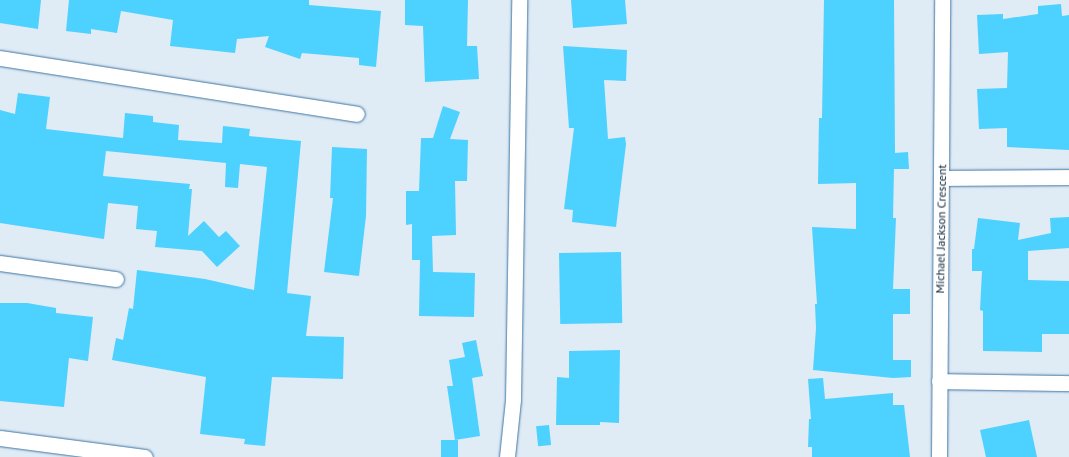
<!DOCTYPE html>
<html>
<head>
<meta charset="utf-8">
<style>
  body { margin:0 }
  #map { position:relative; width:1069px; height:457px; overflow:hidden; background:#dfebf5; font-family:"PT Sans",sans-serif }
  div>[style] { position:absolute }
  .building>* { inset:0; background:#4dd1ff; transform-origin:0 0 }
  .roads { filter:drop-shadow(0 0 1px #3e75a2) drop-shadow(0 0 1px #3e75a2) }
  .minor>* { height:15px; margin:-7.5px; padding:0 7.5px; transform-origin:7.5px; border-radius:7.5px; background:#fff }
  span { translate:-50% -50%; white-space:nowrap; text-align:center; line-height:1.15; -webkit-text-stroke:3px #fff; paint-order:stroke }
  .street-label { font-size:12px; color:#0a2134 }
</style>
</head>
<body>
<div id="map">
  <div class="building">
    <div style="clip-path:polygon(0 0,41px 0,38px 29px,0 23px)"></div>
    <div style="clip-path:polygon(69px 0,309px 0,309px 5px,381px 11px,376px 67px,359px 65px,359px 58px,302px 53px,300px 59px,265px 47px,269px 36px,237px 39px,235px 53px,170px 46px,173px 20px,121px 11px,117px 33px,91px 29px,91px 34px,66px 31px)"></div>
    <div style="clip-path:polygon(405px 0,468px 0,467px 46px,477px 46px,479px 79px,425px 82px,423px 26px,405px 25px)"></div>
    <div style="clip-path:polygon(571px 0,625px 0,627px 24px,573px 28px)"></div>
    <div style="clip-path:polygon(824px 0,894px 0,895px 153px,908px 152px,909px 169px,894px 169px,893px 218px,896px 218px,893px 289px,910px 289px,910px 314px,893px 314px,893px 360px,911px 360px,911px 377px,893px 378px,813px 370px,816px 328px,815px 304px,817px 304px,812px 227px,856px 229px,856px 183px,818px 184px,819px 118px,822px 118px)"></div>
    <div style="clip-path:polygon(1061px 4px,1062px 16px,1069px 15px,1069px 150px,1007px 147px,1007px 128px,979px 129px,977px 89px,1007px 88px,1008px 52px,979px 54px,977px 15px,1003px 14px,1003px 19px,1038px 14px,1038px 6px)"></div>
    <div style="clip-path:polygon(563px 46px,627px 50px,626px 81px,604px 80px,608px 139px,625px 137px,626px 144px,616px 227px,572px 222px,573px 210px,564px 209px,574px 128px,569px 128px)"></div>
    <div style="clip-path:polygon(18px 93px,50px 97px,46px 129px,123px 138px,125px 113px,153px 116px,153px 122px,179px 125px,178px 140px,222px 143px,223px 126px,250px 129px,249px 136px,301px 141px,287px 293px,311px 296px,306px 336px,344px 337px,343px 379px,272px 377px,265px 446px,244px 444px,245px 439px,200px 434px,206px 377px,112px 360px,116px 338px,123px 340px,129px 308px,133px 309px,137px 270px,205px 279px,254px 290px,267px 167px,240px 164px,238px 188px,225px 187px,226px 163px,106px 151px,103px 176px,190px 184px,189px 189px,192px 189px,188px 236px,204px 221px,219px 237px,226px 231px,240px 246px,217px 267px,202px 251px,155px 247px,157px 231px,136px 229px,138px 206px,108px 203px,104px 239px,0 223px,0 110px,15px 114px)"></div>
    <div style="clip-path:polygon(443px 106px,460px 112px,450px 139px,468px 140px,467px 181px,455px 181px,456px 235px,432px 236px,433px 272px,475px 273px,474px 317px,419px 316px,420px 260px,412px 260px,412px 224px,406px 225px,406px 191px,419px 191px,421px 138px,433px 138px)"></div>
    <div style="clip-path:polygon(332px 147px,367px 149px,366px 216px,359px 276px,324px 272px,333px 198px,330px 198px)"></div>
    <div style="clip-path:polygon(1069px 217px,1069px 248px,1028px 251px,1028px 280px,1069px 281px,1069px 334px,1042px 334px,1042px 352px,983px 351px,983px 311px,980px 310px,982px 271px,972px 271px,972px 249px,974px 249px,978px 218px,1020px 223px,1018px 240px,1051px 233px,1050px 218px)"></div>
    <div style="left:621px;top:252px;width:71px;height:62px;rotate:89deg"></div>
    <div style="clip-path:polygon(0 303px,27px 303px,56px 308px,56px 313px,93px 317px,88px 361px,69px 358px,64px 407px,0 401px)"></div>
    <div style="clip-path:polygon(476px 340px,483px 376px,472px 378px,480px 436px,455px 440px,447px 386px,453px 386px,449px 360px,465px 357px,462px 343px)"></div>
    <div style="clip-path:polygon(620px 350px,619px 423px,600px 422px,600px 425px,556px 425px,557px 377px,569px 378px,569px 351px)"></div>
    <div style="clip-path:polygon(823px 378px,825px 399px,893px 393px,893px 405px,904px 405px,910px 457px,812px 457px,812px 447px,808px 447px,809px 419px,811px 419px,808px 379px)"></div>
    <div style="clip-path:polygon(1029px 420px,1037px 457px,986px 457px,980px 430px)"></div>
    <div style="left:549px;top:425px;width:20px;height:13px;rotate:84deg"></div>
    <div style="left:458px;top:440px;width:17px;height:17px;rotate:90deg"></div>
  </div>
  <div class="roads">
    <div class="minor">
      <div style="left:0;top:58px;width:361px;rotate:8.9deg"></div>
      <div style="left:941px;top:178px;width:128px;rotate:-0.4deg"></div>
      <div style="left:0;top:263px;width:117px;rotate:7.9deg"></div>
      <div style="left:939px;top:381px;width:130px;rotate:0.9deg"></div>
      <div style="left:0;top:438px;width:146px;rotate:7.5deg"></div>
      <div style="left:507px;top:457px;width:57px;rotate:-84deg"></div>
      <div style="left:513px;top:400px;width:400px;rotate:-89.1deg"></div>
      <div style="left:939px;top:457px;width:457px;rotate:-89.6deg"></div>
    </div>
  </div>
  <div class="street-label">
    <span style="left:941px;top:229px;rotate:-89deg">Michael Jackson Crescent</span>
  </div>
</div>
</body>
</html>
